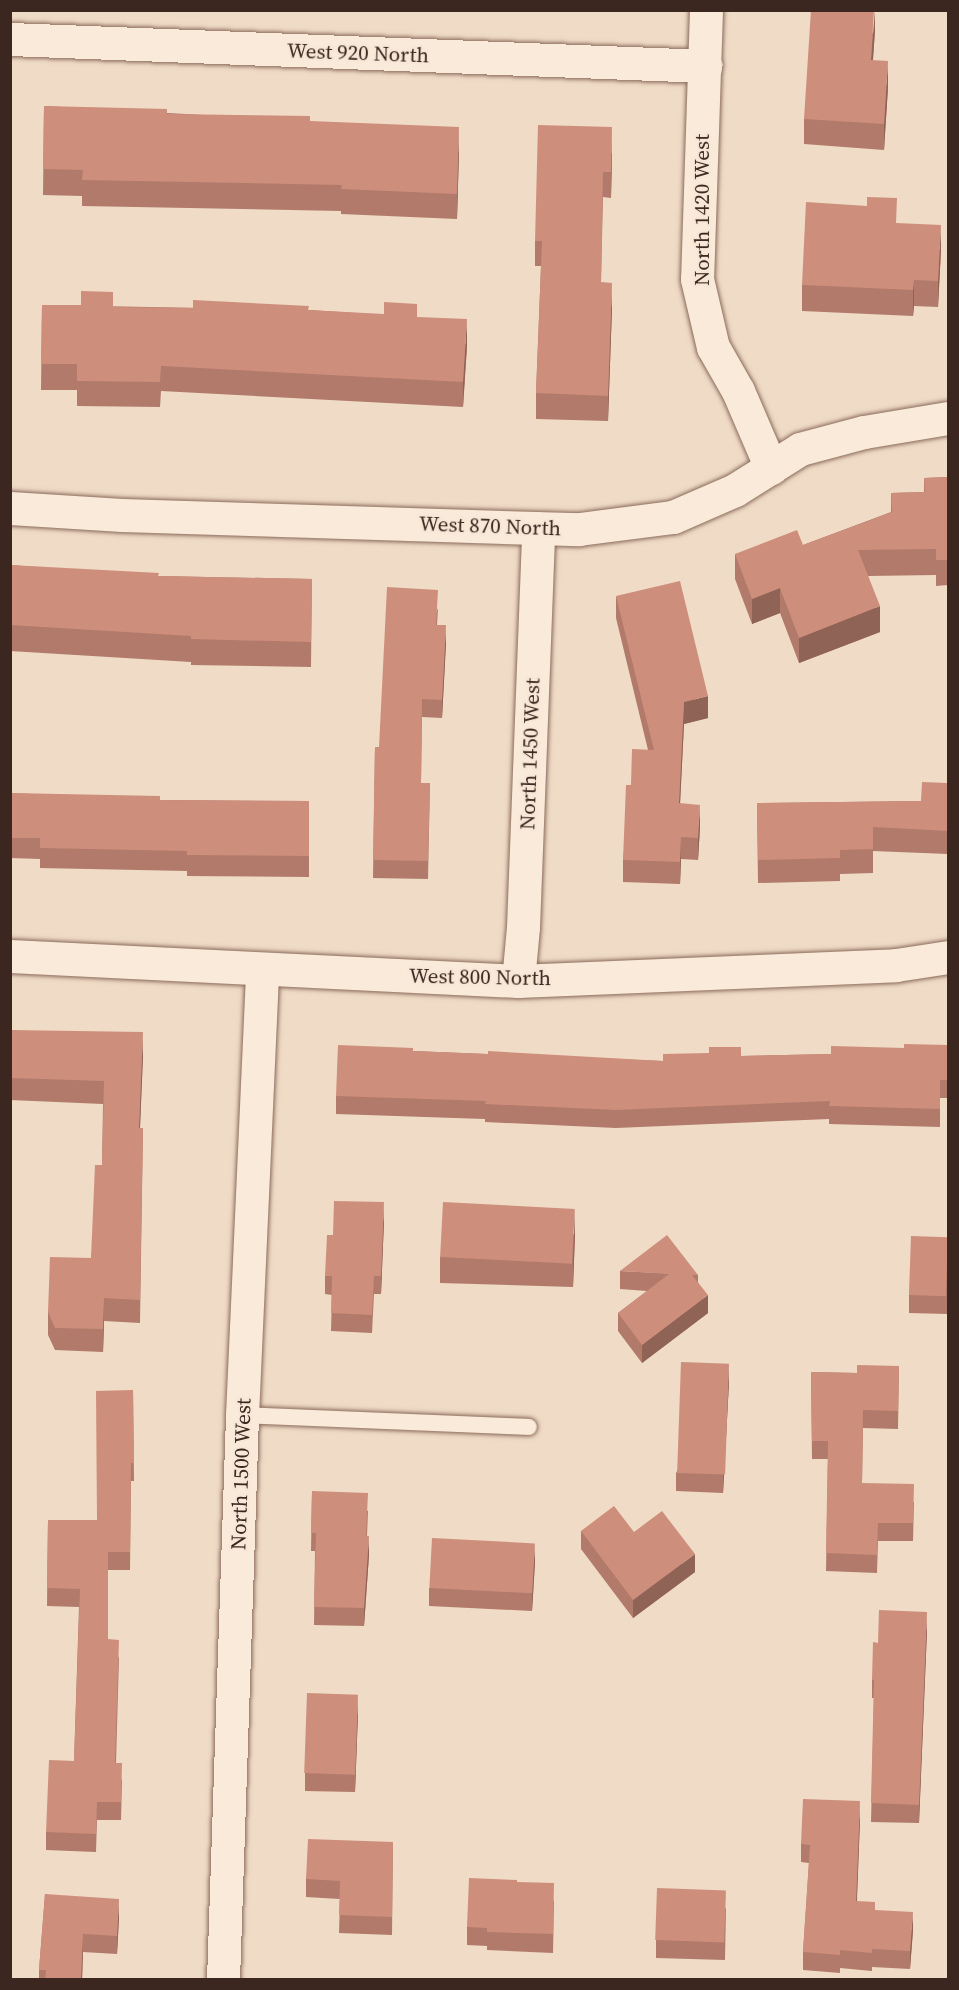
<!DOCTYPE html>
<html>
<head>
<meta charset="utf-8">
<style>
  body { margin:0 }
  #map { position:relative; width:959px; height:1990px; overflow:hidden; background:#efdbc6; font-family:"Source Serif 4",serif }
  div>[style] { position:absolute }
  .roads { filter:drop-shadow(0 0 2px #8b6b5b) drop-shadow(0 0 2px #8b6b5b) }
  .service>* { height:16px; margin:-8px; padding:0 8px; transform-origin:8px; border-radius:8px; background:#f9eada }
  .minor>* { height:33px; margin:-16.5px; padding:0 16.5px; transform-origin:16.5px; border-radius:16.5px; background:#f9eada }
  .wall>* { inset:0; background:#b17a6b }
  .shaded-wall>* { inset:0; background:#906357 }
  .building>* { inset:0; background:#ce8e7c; transform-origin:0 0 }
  span { translate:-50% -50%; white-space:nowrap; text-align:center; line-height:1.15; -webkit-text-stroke:4.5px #f6e7d6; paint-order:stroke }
  .street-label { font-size:21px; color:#3b271f }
  .frame { position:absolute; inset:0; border:12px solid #3b271f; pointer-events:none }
</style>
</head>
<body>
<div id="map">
  <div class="roads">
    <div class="service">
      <div style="left:242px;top:1415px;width:287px;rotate:2.4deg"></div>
    </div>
    <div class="minor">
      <div style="left:706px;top:10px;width:269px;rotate:91.9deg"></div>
      <div style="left:697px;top:279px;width:70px;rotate:76.8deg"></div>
      <div style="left:713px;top:347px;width:51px;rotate:60.4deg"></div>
      <div style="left:738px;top:391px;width:84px;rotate:66.8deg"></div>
      <div style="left:10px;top:39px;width:696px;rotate:2.22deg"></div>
      <div style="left:10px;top:508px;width:112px;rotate:3.6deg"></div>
      <div style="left:122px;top:515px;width:457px;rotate:1.8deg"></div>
      <div style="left:579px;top:529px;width:95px;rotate:-7.3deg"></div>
      <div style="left:673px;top:517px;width:68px;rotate:-23.5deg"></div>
      <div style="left:735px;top:490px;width:77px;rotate:-32.2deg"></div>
      <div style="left:800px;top:449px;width:66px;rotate:-14.9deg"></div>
      <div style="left:864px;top:432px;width:85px;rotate:-9.5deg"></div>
      <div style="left:10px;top:956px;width:509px;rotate:2.82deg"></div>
      <div style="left:518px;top:981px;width:378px;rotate:-2.4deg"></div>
      <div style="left:896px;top:965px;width:53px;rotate:-8.7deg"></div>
      <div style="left:518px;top:981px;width:54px;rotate:-84.7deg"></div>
      <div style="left:523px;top:927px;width:399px;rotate:-87.8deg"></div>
      <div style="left:223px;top:1980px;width:565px;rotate:-88.07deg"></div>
      <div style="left:242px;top:1415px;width:446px;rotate:-87.4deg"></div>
    </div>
  </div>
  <div class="wall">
    <div style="clip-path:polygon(875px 30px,873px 60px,888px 87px,884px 150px,804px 144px,804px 119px)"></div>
    <div style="clip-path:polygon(44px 106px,310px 121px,459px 152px,457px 219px,341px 214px,341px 211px,82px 206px,82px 196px,43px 195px)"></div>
    <div style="clip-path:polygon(612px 153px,611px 198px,603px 197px,601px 282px,612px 308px,608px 421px,536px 419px,536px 393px,541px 266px,535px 266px,535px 241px)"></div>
    <div style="clip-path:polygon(897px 223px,941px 250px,938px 307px,914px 306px,913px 316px,802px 311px,802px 285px)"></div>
    <div style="clip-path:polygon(42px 305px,309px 310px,417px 317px,467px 345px,463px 407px,161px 391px,160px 407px,77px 406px,77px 390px,41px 390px)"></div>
    <div style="clip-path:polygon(948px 477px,948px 585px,936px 586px,936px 575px,868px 576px,880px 632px,799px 663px,780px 613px,752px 624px,735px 579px,735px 554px,803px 545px,891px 512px,891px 493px,924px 492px,924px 478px)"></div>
    <div style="clip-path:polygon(10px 565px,159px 576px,312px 579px,311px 667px,191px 665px,191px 662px,10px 651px)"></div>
    <div style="clip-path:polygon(616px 596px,708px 718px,684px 724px,680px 803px,700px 827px,698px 860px,681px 859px,680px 884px,623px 882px,623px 860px,631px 785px,648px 750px,616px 618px)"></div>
    <div style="clip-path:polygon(438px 608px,437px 625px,446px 643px,442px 718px,422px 717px,421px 783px,430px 783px,428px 879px,373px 878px,375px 747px,379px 747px)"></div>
    <div style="clip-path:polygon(948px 758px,948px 854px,873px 851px,873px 873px,840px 874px,840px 881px,758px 883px,757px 803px,921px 801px,947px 783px)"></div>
    <div style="clip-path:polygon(10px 793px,160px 800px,309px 801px,309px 877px,187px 876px,187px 871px,40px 868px,40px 859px,10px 858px)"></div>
    <div style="clip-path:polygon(10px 1030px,143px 1055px,140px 1128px,143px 1128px,140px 1323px,104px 1321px,103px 1352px,55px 1350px,48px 1335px,48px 1312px,91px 1258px,102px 1165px,103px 1104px,10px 1100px)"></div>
    <div style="clip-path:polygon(948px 1045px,948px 1098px,940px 1098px,940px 1127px,829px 1124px,829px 1119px,616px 1128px,485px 1122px,485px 1119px,336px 1114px,336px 1096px,413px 1051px,663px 1061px,741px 1056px,831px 1054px)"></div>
    <div style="clip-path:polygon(384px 1220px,381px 1294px,374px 1294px,372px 1333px,331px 1331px,332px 1295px,325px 1294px,325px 1276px,333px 1235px)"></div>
    <div style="clip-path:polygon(575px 1234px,573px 1287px,440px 1283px,440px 1257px)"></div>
    <div style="clip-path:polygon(948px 1237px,948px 1314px,909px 1313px,909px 1295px)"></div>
    <div style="clip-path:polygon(620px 1271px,698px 1275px,698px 1282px,708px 1313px,642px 1363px,618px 1331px,618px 1313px,647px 1291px,620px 1289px)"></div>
    <div style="clip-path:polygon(899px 1366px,898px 1429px,863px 1428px,862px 1483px,914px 1502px,913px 1541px,878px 1541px,877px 1573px,826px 1571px,828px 1459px,812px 1459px,811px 1372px,857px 1373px)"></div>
    <div style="clip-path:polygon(729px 1382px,723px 1493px,676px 1491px,676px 1473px)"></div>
    <div style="clip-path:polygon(133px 1390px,134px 1481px,131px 1481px,130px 1570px,108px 1570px,108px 1639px,119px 1658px,116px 1763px,122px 1781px,121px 1820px,97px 1820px,96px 1852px,46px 1850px,46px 1832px,74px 1761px,79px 1607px,47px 1606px,48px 1520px,97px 1520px)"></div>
    <div style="clip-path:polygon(312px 1491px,368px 1511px,367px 1536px,369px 1555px,364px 1626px,314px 1625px,315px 1551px,311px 1551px)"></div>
    <div style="clip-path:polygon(581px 1531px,634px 1532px,695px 1572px,633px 1618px,581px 1549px)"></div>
    <div style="clip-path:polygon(535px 1562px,532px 1611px,429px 1606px,429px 1588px)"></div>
    <div style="clip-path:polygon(927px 1630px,919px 1823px,871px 1822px,874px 1698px,872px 1698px,872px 1680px,878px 1643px)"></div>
    <div style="clip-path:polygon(358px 1713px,355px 1792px,305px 1791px,305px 1773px)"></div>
    <div style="clip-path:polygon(860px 1819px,857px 1901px,913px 1930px,910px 1969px,872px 1967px,872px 1971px,840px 1968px,840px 1973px,803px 1970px,803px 1952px,809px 1863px,801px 1862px,801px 1844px)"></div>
    <div style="clip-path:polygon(393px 1842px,392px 1935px,339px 1933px,340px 1899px,306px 1897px,306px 1879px)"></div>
    <div style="clip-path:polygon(517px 1882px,554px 1901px,553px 1953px,487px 1950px,487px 1946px,467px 1945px,467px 1927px)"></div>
    <div style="clip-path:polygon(45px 1894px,119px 1917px,117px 1954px,83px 1952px,82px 1980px,39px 1980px,39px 1970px)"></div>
    <div style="clip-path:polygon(726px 1908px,725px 1960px,656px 1958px,656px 1940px)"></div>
  </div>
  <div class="shaded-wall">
    <div style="clip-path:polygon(875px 10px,875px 30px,871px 86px,871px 60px)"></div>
    <div style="clip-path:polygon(888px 61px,888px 87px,884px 150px,884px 124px)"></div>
    <div style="clip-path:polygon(459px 127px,459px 152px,457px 219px,457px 194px)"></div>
    <div style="clip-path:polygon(612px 127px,612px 153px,611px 198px,611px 172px)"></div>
    <div style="clip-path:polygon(941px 225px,941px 250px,938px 307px,938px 281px)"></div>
    <div style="clip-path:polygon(914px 280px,914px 306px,913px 316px,913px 290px)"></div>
    <div style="clip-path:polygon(612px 283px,612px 308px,608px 421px,608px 396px)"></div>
    <div style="clip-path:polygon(467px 319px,467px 345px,463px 407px,463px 382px)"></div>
    <div style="clip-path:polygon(780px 588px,780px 613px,752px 624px,752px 599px)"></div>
    <div style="clip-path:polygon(880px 606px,880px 632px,799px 663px,799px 638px)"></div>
    <div style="clip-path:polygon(446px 625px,446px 643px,442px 718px,442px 700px)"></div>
    <div style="clip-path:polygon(708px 696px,708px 718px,684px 724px,679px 825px,679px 803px,684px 702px)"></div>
    <div style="clip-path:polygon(700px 805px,700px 827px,698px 860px,698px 838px)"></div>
    <div style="clip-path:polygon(681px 837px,681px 859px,680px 884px,680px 862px)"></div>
    <div style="clip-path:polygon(143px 1032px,143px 1055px,139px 1151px,139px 1128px)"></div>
    <div style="clip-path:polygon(384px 1202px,384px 1220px,381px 1294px,381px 1276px)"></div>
    <div style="clip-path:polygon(575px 1209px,575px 1234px,573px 1287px,573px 1262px)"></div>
    <div style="clip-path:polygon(708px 1295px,708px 1313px,642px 1363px,642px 1345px)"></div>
    <div style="clip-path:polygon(104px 1298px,104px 1321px,103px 1352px,103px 1329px)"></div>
    <div style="clip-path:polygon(729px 1364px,729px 1382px,723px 1493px,723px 1475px)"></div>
    <div style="clip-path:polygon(369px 1536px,369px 1555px,364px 1626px,364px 1608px)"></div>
    <div style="clip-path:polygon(535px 1544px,535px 1562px,532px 1611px,532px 1593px)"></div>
    <div style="clip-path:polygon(695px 1554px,695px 1572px,633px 1618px,633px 1600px)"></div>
    <div style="clip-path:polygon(927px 1612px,927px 1630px,919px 1823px,919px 1805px)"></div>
    <div style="clip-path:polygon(358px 1695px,358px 1713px,355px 1792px,355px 1774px)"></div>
    <div style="clip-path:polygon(860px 1801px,860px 1819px,856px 1919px,856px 1901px)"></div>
    <div style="clip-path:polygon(119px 1899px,119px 1917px,117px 1954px,117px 1936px)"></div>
    <div style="clip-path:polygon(913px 1912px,913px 1930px,910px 1969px,910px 1951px)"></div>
    <div style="clip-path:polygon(83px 1934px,83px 1952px,82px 1980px,81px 1980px)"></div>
  </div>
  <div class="building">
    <div style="clip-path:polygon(811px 10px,874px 10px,871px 60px,888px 61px,884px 124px,804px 119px)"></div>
    <div style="clip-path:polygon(44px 106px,167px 109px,167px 114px,310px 116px,310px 121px,459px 127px,457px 194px,341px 189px,342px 185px,82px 180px,83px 170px,43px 169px)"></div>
    <div style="clip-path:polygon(538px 125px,612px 127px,611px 172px,603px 172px,601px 282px,612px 283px,608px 396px,536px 393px,542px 241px,535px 241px)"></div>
    <div style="clip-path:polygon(867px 197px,897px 198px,896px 223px,941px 225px,938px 281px,914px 280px,913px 290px,802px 285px,806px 202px,867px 206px)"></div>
    <div style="clip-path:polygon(81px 291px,113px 292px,113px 307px,193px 308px,193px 300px,309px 306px,308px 310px,384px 314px,384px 302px,417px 304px,417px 317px,467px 319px,463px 382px,161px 366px,160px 382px,77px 381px,77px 364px,41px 364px,42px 305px,81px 305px)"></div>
    <div style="clip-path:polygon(948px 477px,948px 560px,936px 560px,936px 549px,858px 550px,880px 606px,799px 638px,780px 588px,752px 599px,735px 554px,797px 530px,803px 545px,892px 512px,891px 493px,925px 492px,924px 478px)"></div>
    <div style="clip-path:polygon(10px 565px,159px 573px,158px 576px,312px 579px,311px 642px,191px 639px,191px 636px,10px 625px)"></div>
    <div style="clip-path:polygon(680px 581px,708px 696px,684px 702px,679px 803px,700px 805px,698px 838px,681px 837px,680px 862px,623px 860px,626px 785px,631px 785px,632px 749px,654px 750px,616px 596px)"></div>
    <div style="clip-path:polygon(387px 587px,438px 590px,436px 625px,446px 625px,442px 700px,422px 699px,421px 783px,430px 783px,428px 861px,373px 860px,375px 747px,379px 747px)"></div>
    <div style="clip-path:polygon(948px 758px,948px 831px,873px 827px,873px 849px,840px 850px,840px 858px,758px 860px,757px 803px,921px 801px,922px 782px,947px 783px)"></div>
    <div style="clip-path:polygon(10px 793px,160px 796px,160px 800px,309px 801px,309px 856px,187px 855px,187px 851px,40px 848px,40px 838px,10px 838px)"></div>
    <div style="clip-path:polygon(10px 1030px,143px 1032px,139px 1128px,143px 1128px,140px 1300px,104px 1298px,103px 1329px,55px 1328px,48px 1312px,50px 1257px,91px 1258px,95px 1165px,102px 1165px,104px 1081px,10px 1078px)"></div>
    <div style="clip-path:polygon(904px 1044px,948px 1045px,948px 1080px,940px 1080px,940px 1109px,829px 1106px,830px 1101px,616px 1110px,485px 1104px,486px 1101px,336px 1096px,338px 1045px,413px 1048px,413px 1051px,488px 1054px,488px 1051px,663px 1061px,663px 1054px,709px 1053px,709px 1047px,741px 1047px,741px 1056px,831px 1054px,831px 1046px,904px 1048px)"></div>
    <div style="clip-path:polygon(334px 1201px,384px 1202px,381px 1276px,374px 1276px,372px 1315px,331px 1313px,332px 1276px,325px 1276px,327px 1235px,333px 1235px)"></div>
    <div style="left:443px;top:1202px;width:132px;height:55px;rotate:3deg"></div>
    <div style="clip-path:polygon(667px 1235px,698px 1275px,692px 1275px,708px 1295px,642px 1345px,618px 1313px,669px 1274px,620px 1271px)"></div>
    <div style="left:911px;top:1236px;width:37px;height:59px;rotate:2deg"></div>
    <div style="left:681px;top:1362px;width:48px;height:111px;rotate:2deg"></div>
    <div style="clip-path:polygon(857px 1365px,899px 1366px,898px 1411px,863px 1410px,862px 1483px,914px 1484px,913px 1523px,878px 1523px,877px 1555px,826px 1553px,828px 1441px,812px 1441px,811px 1372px,857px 1373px)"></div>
    <div style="clip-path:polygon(133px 1390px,134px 1463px,131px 1463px,130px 1552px,108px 1552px,108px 1639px,119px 1640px,115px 1763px,122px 1763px,121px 1802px,97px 1802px,96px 1834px,46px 1832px,49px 1760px,74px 1761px,80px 1589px,47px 1588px,48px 1520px,97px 1520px,96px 1391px)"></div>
    <div style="clip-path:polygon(312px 1491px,368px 1493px,366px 1536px,369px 1536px,364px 1608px,314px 1607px,316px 1533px,311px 1533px)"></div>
    <div style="clip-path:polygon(614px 1506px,634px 1532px,662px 1511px,695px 1554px,633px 1600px,581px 1531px)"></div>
    <div style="left:432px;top:1538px;width:103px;height:50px;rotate:3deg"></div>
    <div style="clip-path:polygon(879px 1610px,927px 1612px,919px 1805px,871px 1803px,874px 1680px,872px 1680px,873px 1642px,878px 1643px)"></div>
    <div style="left:307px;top:1693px;width:51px;height:80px;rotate:2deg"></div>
    <div style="clip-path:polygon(803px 1799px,860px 1801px,856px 1901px,875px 1902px,875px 1910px,913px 1912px,910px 1951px,872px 1949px,872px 1953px,840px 1950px,840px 1955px,803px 1952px,810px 1845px,801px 1844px)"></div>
    <div style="clip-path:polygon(308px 1839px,393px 1842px,392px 1917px,339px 1915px,340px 1881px,306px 1879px)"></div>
    <div style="clip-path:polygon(469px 1878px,517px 1880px,517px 1882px,554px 1883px,553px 1934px,487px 1932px,487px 1928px,467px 1927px)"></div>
    <div style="left:657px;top:1888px;width:69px;height:52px;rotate:2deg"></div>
    <div style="clip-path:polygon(45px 1894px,119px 1899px,117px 1936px,83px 1934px,81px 1980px,45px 1980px,46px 1970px,39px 1970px)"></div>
  </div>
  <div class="street-label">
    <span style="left:358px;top:53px;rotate:2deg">West 920 North</span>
    <span style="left:702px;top:210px;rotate:-90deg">North 1420 West</span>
    <span style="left:490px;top:526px;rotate:2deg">West 870 North</span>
    <span style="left:530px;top:754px;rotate:-88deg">North 1450 West</span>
    <span style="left:480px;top:977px;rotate:1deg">West 800 North</span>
    <span style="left:241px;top:1474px;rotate:-88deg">North 1500 West</span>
  </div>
  <div class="frame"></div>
</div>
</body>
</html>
